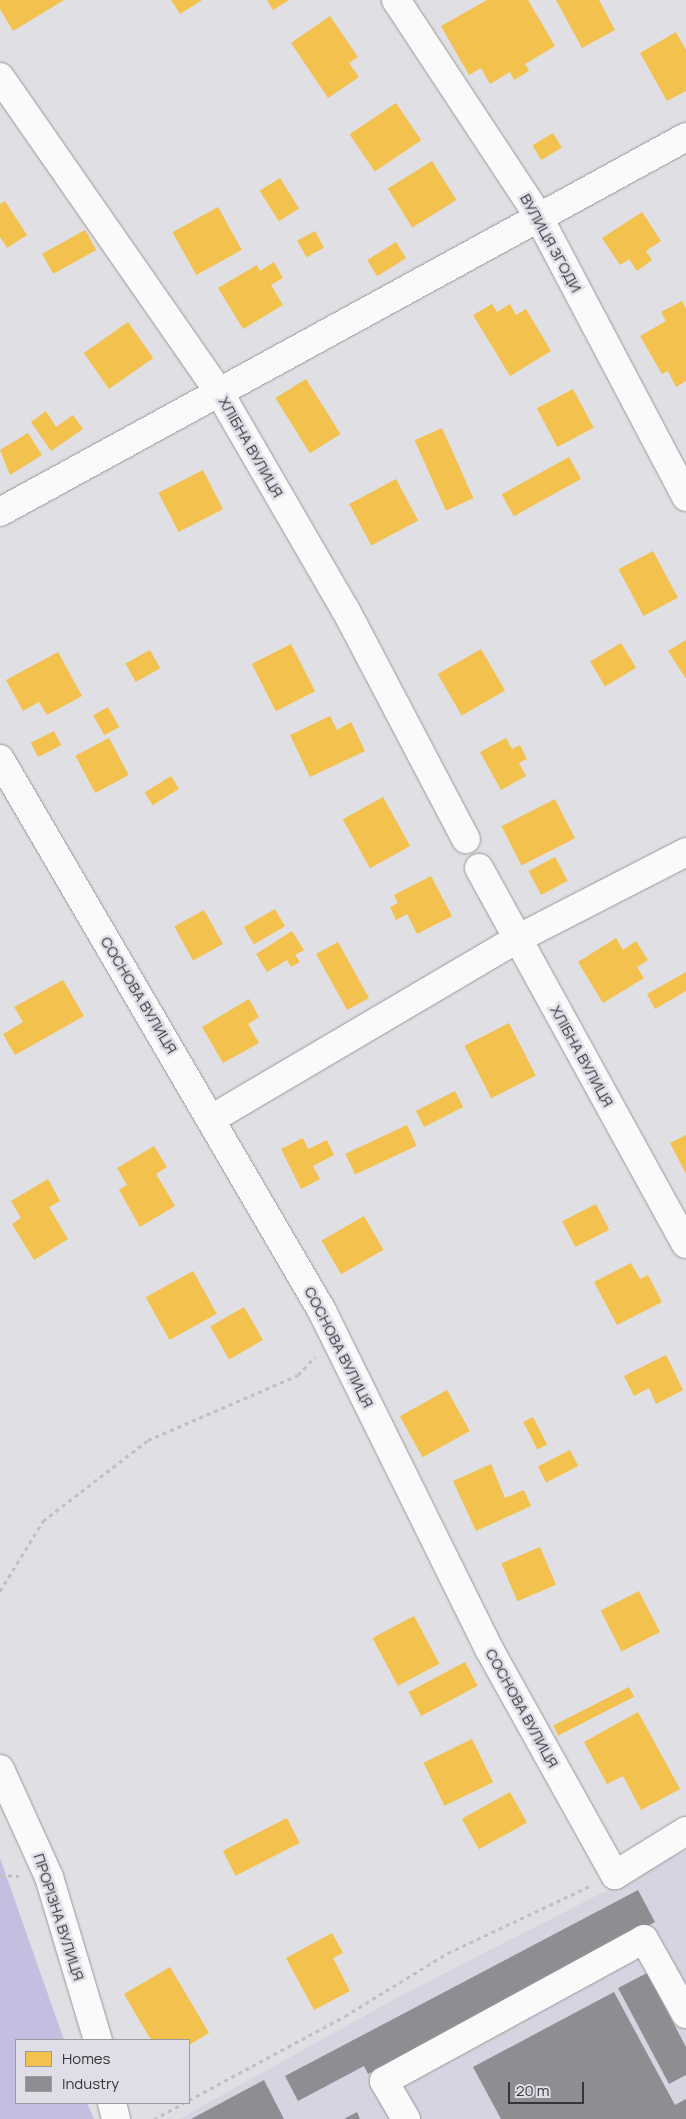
<!DOCTYPE html>
<html>
<head>
<meta charset="utf-8">
<style>
  body { margin:0 }
  #map { position:relative; width:686px; height:2119px; overflow:hidden; background:#e0dfe4; font-family:Manrope,sans-serif }
  div>[style] { position:absolute }
  .built>* { inset:0; background:#d6d4e0 }
  .green>* { inset:0; background:#c5bee0 }
  .homes>* { inset:0; background:#f2c14e; transform-origin:0 0 }
  .industry>* { inset:0; background:#8d8d92 }
  .path>* { height:3px; margin-top:-1.5px; transform-origin:0; background:repeating-linear-gradient(90deg,#c0bfc1 0 4px,transparent 0 8px) }
  .roads { filter:drop-shadow(0 0 1px #98989b) drop-shadow(0 0 1px #98989b) }
  .minor>* { height:28px; margin:-14px; padding:0 14px; transform-origin:14px; border-radius:14px; background:#fafafb }
  span { translate:-50% -50%; white-space:nowrap; text-align:center; line-height:1.15; -webkit-text-stroke:5px #dfdde6; paint-order:stroke }
  .street-label { font-size:15px; color:#353538 }
  .legend { position:absolute; left:15px; top:2039px; width:175px; height:65px; box-sizing:border-box; background:#dfdde6; border:1px solid #9b9aa0; margin:0; padding:6px 9px; list-style:none; font-size:15px; color:#353538 }
  .legend li { display:flex; align-items:center; gap:10px; height:25px }
  .legend b { width:25px; border:1px solid #9b9aa0 }
  .scale { position:absolute; left:508px; top:2082px; width:76px; height:22px; box-sizing:border-box; border:2px solid #353538; border-top:0; padding-left:6px; font-size:15px; line-height:18px; white-space:nowrap; color:#353538; -webkit-text-stroke:4px #dfdde6; paint-order:stroke }
</style>
</head>
<body>
<div id="map">
  <div class="built">
    <div style="clip-path:polygon(686px 1850px,686px 2119px,179px 2119px,400px 1996px)"></div>
  </div>
  <div class="green">
    <div style="clip-path:polygon(0 1858px,64px 2040px,16px 2040px,16px 2103px,87px 2103px,94px 2119px,0 2119px)"></div>
  </div>
  <div class="homes">
    <div style="clip-path:polygon(0 0,64px 0,13px 31px,0 9px)"></div>
    <div style="clip-path:polygon(171px 0,202px 0,180px 14px)"></div>
    <div style="clip-path:polygon(267px 0,289px 0,273px 10px)"></div>
    <div style="clip-path:polygon(487px 0,528px 0,555px 46px,525px 64px,529px 71px,514px 80px,510px 72px,490px 84px,481px 68px,469px 75px,441px 26px)"></div>
    <div style="clip-path:polygon(556px 0,599px 0,615px 30px,582px 48px)"></div>
    <div style="clip-path:polygon(330px 16px,358px 57px,349px 63px,359px 77px,328px 98px,291px 43px)"></div>
    <div style="clip-path:polygon(676px 32px,686px 50px,686px 91px,667px 101px,640px 53px)"></div>
    <div style="left:396px;top:103px;width:45px;height:56px;rotate:56deg"></div>
    <div style="left:553px;top:133px;width:17px;height:24px;rotate:59deg"></div>
    <div style="left:432px;top:161px;width:46px;height:52px;rotate:58deg"></div>
    <div style="left:280px;top:178px;width:36px;height:24px;rotate:58deg"></div>
    <div style="clip-path:polygon(5px 201px,27px 235px,7px 248px,0 237px,0 204px)"></div>
    <div style="left:218px;top:207px;width:49px;height:52px;rotate:61deg"></div>
    <div style="clip-path:polygon(642px 212px,661px 241px,646px 251px,652px 260px,637px 271px,629px 259px,620px 265px,602px 238px)"></div>
    <div style="left:85px;top:230px;width:23px;height:49px;rotate:61deg"></div>
    <div style="left:315px;top:231px;width:19px;height:20px;rotate:62deg"></div>
    <div style="left:396px;top:242px;width:19px;height:34px;rotate:58deg"></div>
    <div style="clip-path:polygon(274px 262px,283px 278px,271px 285px,283px 305px,243px 329px,218px 288px,257px 265px,260px 271px)"></div>
    <div style="clip-path:polygon(682px 301px,686px 308px,686px 381px,676px 387px,668px 371px,662px 374px,640px 336px,666px 321px,661px 312px)"></div>
    <div style="clip-path:polygon(492px 304px,497px 312px,510px 304px,516px 315px,526px 309px,551px 351px,510px 376px,473px 315px)"></div>
    <div style="left:128px;top:322px;width:44px;height:54px;rotate:55deg"></div>
    <div style="left:306px;top:379px;width:65px;height:36px;rotate:58deg"></div>
    <div style="left:573px;top:389px;width:44px;height:41px;rotate:62deg"></div>
    <div style="clip-path:polygon(46px 411px,56px 427px,73px 415px,83px 429px,51px 451px,31px 422px)"></div>
    <div style="left:442px;top:428px;width:77px;height:30px;rotate:66deg"></div>
    <div style="clip-path:polygon(28px 433px,42px 455px,10px 475px,0 450px)"></div>
    <div style="left:569px;top:457px;width:25px;height:77px;rotate:61deg"></div>
    <div style="left:203px;top:470px;width:44px;height:50px;rotate:63deg"></div>
    <div style="left:396px;top:479px;width:47px;height:53px;rotate:62deg"></div>
    <div style="left:653px;top:551px;width:53px;height:39px;rotate:62deg"></div>
    <div style="clip-path:polygon(686px 640px,686px 679px,668px 651px)"></div>
    <div style="left:621px;top:643px;width:29px;height:36px;rotate:59deg"></div>
    <div style="left:291px;top:644px;width:53px;height:44px;rotate:63deg"></div>
    <div style="left:481px;top:649px;width:48px;height:50px;rotate:60deg"></div>
    <div style="left:150px;top:650px;width:21px;height:28px;rotate:61deg"></div>
    <div style="clip-path:polygon(58px 652px,82px 696px,47px 715px,39px 702px,23px 711px,6px 680px)"></div>
    <div style="left:108px;top:707px;width:23px;height:17px;rotate:61deg"></div>
    <div style="clip-path:polygon(330px 716px,337px 730px,351px 722px,365px 751px,310px 777px,290px 735px)"></div>
    <div style="left:54px;top:731px;width:16px;height:26px;rotate:63deg"></div>
    <div style="left:109px;top:738px;width:42px;height:38px;rotate:62deg"></div>
    <div style="clip-path:polygon(506px 738px,512px 749px,520px 745px,527px 759px,519px 763px,526px 776px,501px 790px,480px 752px)"></div>
    <div style="left:171px;top:776px;width:15px;height:31px;rotate:58deg"></div>
    <div style="left:383px;top:797px;width:56px;height:46px;rotate:61deg"></div>
    <div style="left:555px;top:799px;width:44px;height:60px;rotate:63deg"></div>
    <div style="left:555px;top:857px;width:27px;height:30px;rotate:62deg"></div>
    <div style="clip-path:polygon(431px 876px,452px 916px,417px 934px,407px 914px,396px 920px,390px 907px,398px 903px,394px 895px)"></div>
    <div style="left:275px;top:909px;width:20px;height:36px;rotate:60deg"></div>
    <div style="left:204px;top:910px;width:39px;height:34px;rotate:61deg"></div>
    <div style="clip-path:polygon(292px 931px,304px 950px,295px 955px,300px 962px,291px 967px,287px 960px,267px 972px,256px 954px)"></div>
    <div style="clip-path:polygon(616px 938px,623px 950px,636px 941px,648px 960px,637px 967px,644px 978px,603px 1003px,578px 962px)"></div>
    <div style="left:338px;top:942px;width:64px;height:25px;rotate:61deg"></div>
    <div style="clip-path:polygon(686px 972px,686px 991px,655px 1009px,647px 994px)"></div>
    <div style="clip-path:polygon(63px 980px,84px 1016px,15px 1055px,3px 1034px,23px 1022px,14px 1007px)"></div>
    <div style="clip-path:polygon(249px 999px,259px 1017px,248px 1024px,259px 1043px,223px 1063px,202px 1027px)"></div>
    <div style="left:509px;top:1023px;width:59px;height:50px;rotate:63deg"></div>
    <div style="left:455px;top:1091px;width:18px;height:44px;rotate:63deg"></div>
    <div style="left:407px;top:1125px;width:23px;height:68px;rotate:65deg"></div>
    <div style="clip-path:polygon(686px 1135px,686px 1174px,670px 1143px)"></div>
    <div style="clip-path:polygon(303px 1138px,308px 1149px,327px 1140px,334px 1155px,313px 1166px,320px 1179px,301px 1189px,281px 1149px)"></div>
    <div style="clip-path:polygon(154px 1146px,167px 1167px,156px 1174px,175px 1206px,140px 1227px,119px 1190px,127px 1185px,117px 1168px)"></div>
    <div style="clip-path:polygon(48px 1179px,60px 1201px,49px 1207px,68px 1239px,34px 1260px,12px 1224px,21px 1218px,11px 1201px)"></div>
    <div style="left:596px;top:1204px;width:29px;height:38px;rotate:63deg"></div>
    <div style="left:364px;top:1216px;width:39px;height:49px;rotate:60deg"></div>
    <div style="clip-path:polygon(631px 1263px,640px 1279px,648px 1275px,662px 1302px,617px 1325px,594px 1282px)"></div>
    <div style="left:193px;top:1271px;width:49px;height:54px;rotate:61deg"></div>
    <div style="left:244px;top:1307px;width:38px;height:39px;rotate:60deg"></div>
    <div style="clip-path:polygon(666px 1355px,683px 1390px,656px 1404px,649px 1388px,634px 1396px,624px 1376px)"></div>
    <div style="left:447px;top:1390px;width:47px;height:54px;rotate:61deg"></div>
    <div style="left:533px;top:1417px;width:31px;height:11px;rotate:63deg"></div>
    <div style="left:570px;top:1450px;width:18px;height:36px;rotate:63deg"></div>
    <div style="clip-path:polygon(491px 1464px,505px 1498px,524px 1490px,531px 1506px,476px 1531px,453px 1481px)"></div>
    <div style="left:540px;top:1547px;width:41px;height:42px;rotate:67deg"></div>
    <div style="left:639px;top:1591px;width:46px;height:43px;rotate:63deg"></div>
    <div style="left:414px;top:1616px;width:54px;height:47px;rotate:62deg"></div>
    <div style="left:465px;top:1662px;width:27px;height:64px;rotate:62deg"></div>
    <div style="left:629px;top:1687px;width:11px;height:85px;rotate:63deg"></div>
    <div style="clip-path:polygon(638px 1712px,680px 1789px,641px 1810px,623px 1776px,607px 1784px,584px 1742px)"></div>
    <div style="left:472px;top:1739px;width:48px;height:54px;rotate:64deg"></div>
    <div style="left:510px;top:1792px;width:35px;height:55px;rotate:61deg"></div>
    <div style="left:287px;top:1818px;width:28px;height:72px;rotate:63deg"></div>
    <div style="clip-path:polygon(332px 1933px,343px 1953px,333px 1958px,350px 1991px,314px 2010px,286px 1958px)"></div>
    <div style="clip-path:polygon(170px 1967px,209px 2033px,189px 2045px,189px 2040px,151px 2040px,124px 1994px)"></div>
  </div>
  <div class="industry">
    <div style="clip-path:polygon(638px 1890px,655px 1922px,368px 2074px,364px 2066px,298px 2101px,285px 2076px)"></div>
    <div style="clip-path:polygon(647px 1973px,686px 2047px,686px 2075px,669px 2084px,618px 1988px)"></div>
    <div style="clip-path:polygon(614px 1992px,675px 2105px,686px 2099px,686px 2119px,501px 2119px,473px 2067px)"></div>
    <div style="clip-path:polygon(264px 2080px,284px 2119px,191px 2119px)"></div>
    <div style="clip-path:polygon(357px 2112px,360px 2119px,344px 2119px)"></div>
  </div>
  <div class="path">
    <div style="left:0;top:1591px;width:82px;rotate:-58.4deg"></div>
    <div style="left:43px;top:1521px;width:133px;rotate:-37.6deg"></div>
    <div style="left:148px;top:1440px;width:163px;rotate:-23.4deg"></div>
    <div style="left:298px;top:1375px;width:25px;rotate:-47deg"></div>
    <div style="left:0;top:1875px;width:19px;rotate:3deg"></div>
    <div style="left:189px;top:2100px;width:177px;rotate:-28.3deg"></div>
    <div style="left:345px;top:2016px;width:121px;rotate:-31.5deg"></div>
    <div style="left:448px;top:1953px;width:159px;rotate:-25.3deg"></div>
    <div style="left:154px;top:2119px;width:34px;rotate:-28deg"></div>
  </div>
  <div class="roads">
    <div class="minor">
      <div style="left:396px;top:0;width:256px;rotate:56.6deg"></div>
      <div style="left:537px;top:214px;width:320px;rotate:62.2deg"></div>
      <div style="left:0;top:77px;width:384px;rotate:55.2deg"></div>
      <div style="left:219px;top:392px;width:251px;rotate:59.9deg"></div>
      <div style="left:345px;top:609px;width:260px;rotate:62.3deg"></div>
      <div style="left:0;top:512px;width:782px;rotate:-28.66deg"></div>
      <div style="left:0;top:759px;width:639px;rotate:59.74deg"></div>
      <div style="left:322px;top:1311px;width:377px;rotate:63.7deg"></div>
      <div style="left:489px;top:1649px;width:259px;rotate:60.9deg"></div>
      <div style="left:615px;top:1875px;width:84px;rotate:-31.8deg"></div>
      <div style="left:479px;top:868px;width:429px;rotate:61.2deg"></div>
      <div style="left:213px;top:1118px;width:353px;rotate:-30.5deg"></div>
      <div style="left:517px;top:939px;width:190px;rotate:-27.2deg"></div>
      <div style="left:0;top:1769px;width:119px;rotate:65.6deg"></div>
      <div style="left:49px;top:1877px;width:170px;rotate:73.3deg"></div>
      <div style="left:112px;top:2103px;width:16px;rotate:76deg"></div>
      <div style="left:406px;top:2119px;width:44px;rotate:-120.1deg"></div>
      <div style="left:384px;top:2081px;width:296px;rotate:-28.6deg"></div>
      <div style="left:644px;top:1939px;width:86px;rotate:60.8deg"></div>
    </div>
  </div>
  <div class="street-label">
    <span style="left:551px;top:243px;rotate:61deg">ВУЛИЦЯ ЗГОДИ</span>
    <span style="left:251px;top:447px;rotate:60deg">ХЛІБНА ВУЛИЦЯ</span>
    <span style="left:139px;top:995px;rotate:59deg">СОСНОВА ВУЛИЦЯ</span>
    <span style="left:582px;top:1056px;rotate:61deg">ХЛІБНА ВУЛИЦЯ</span>
    <span style="left:339px;top:1347px;rotate:63deg">СОСНОВА ВУЛИЦЯ</span>
    <span style="left:522px;top:1708px;rotate:61deg">СОСНОВА ВУЛИЦЯ</span>
    <span style="left:59px;top:1917px;rotate:72deg">ПРОРІЗНА ВУЛИЦЯ</span>
  </div>
  <ul class="legend">
  <li><b style="height:14px;background:#f2c14e"></b>Homes</li>
  <li><b style="height:14px;background:#8d8d92"></b>Industry</li>
  </ul>
  <div class="scale">20 m</div>
</div>
</body>
</html>
